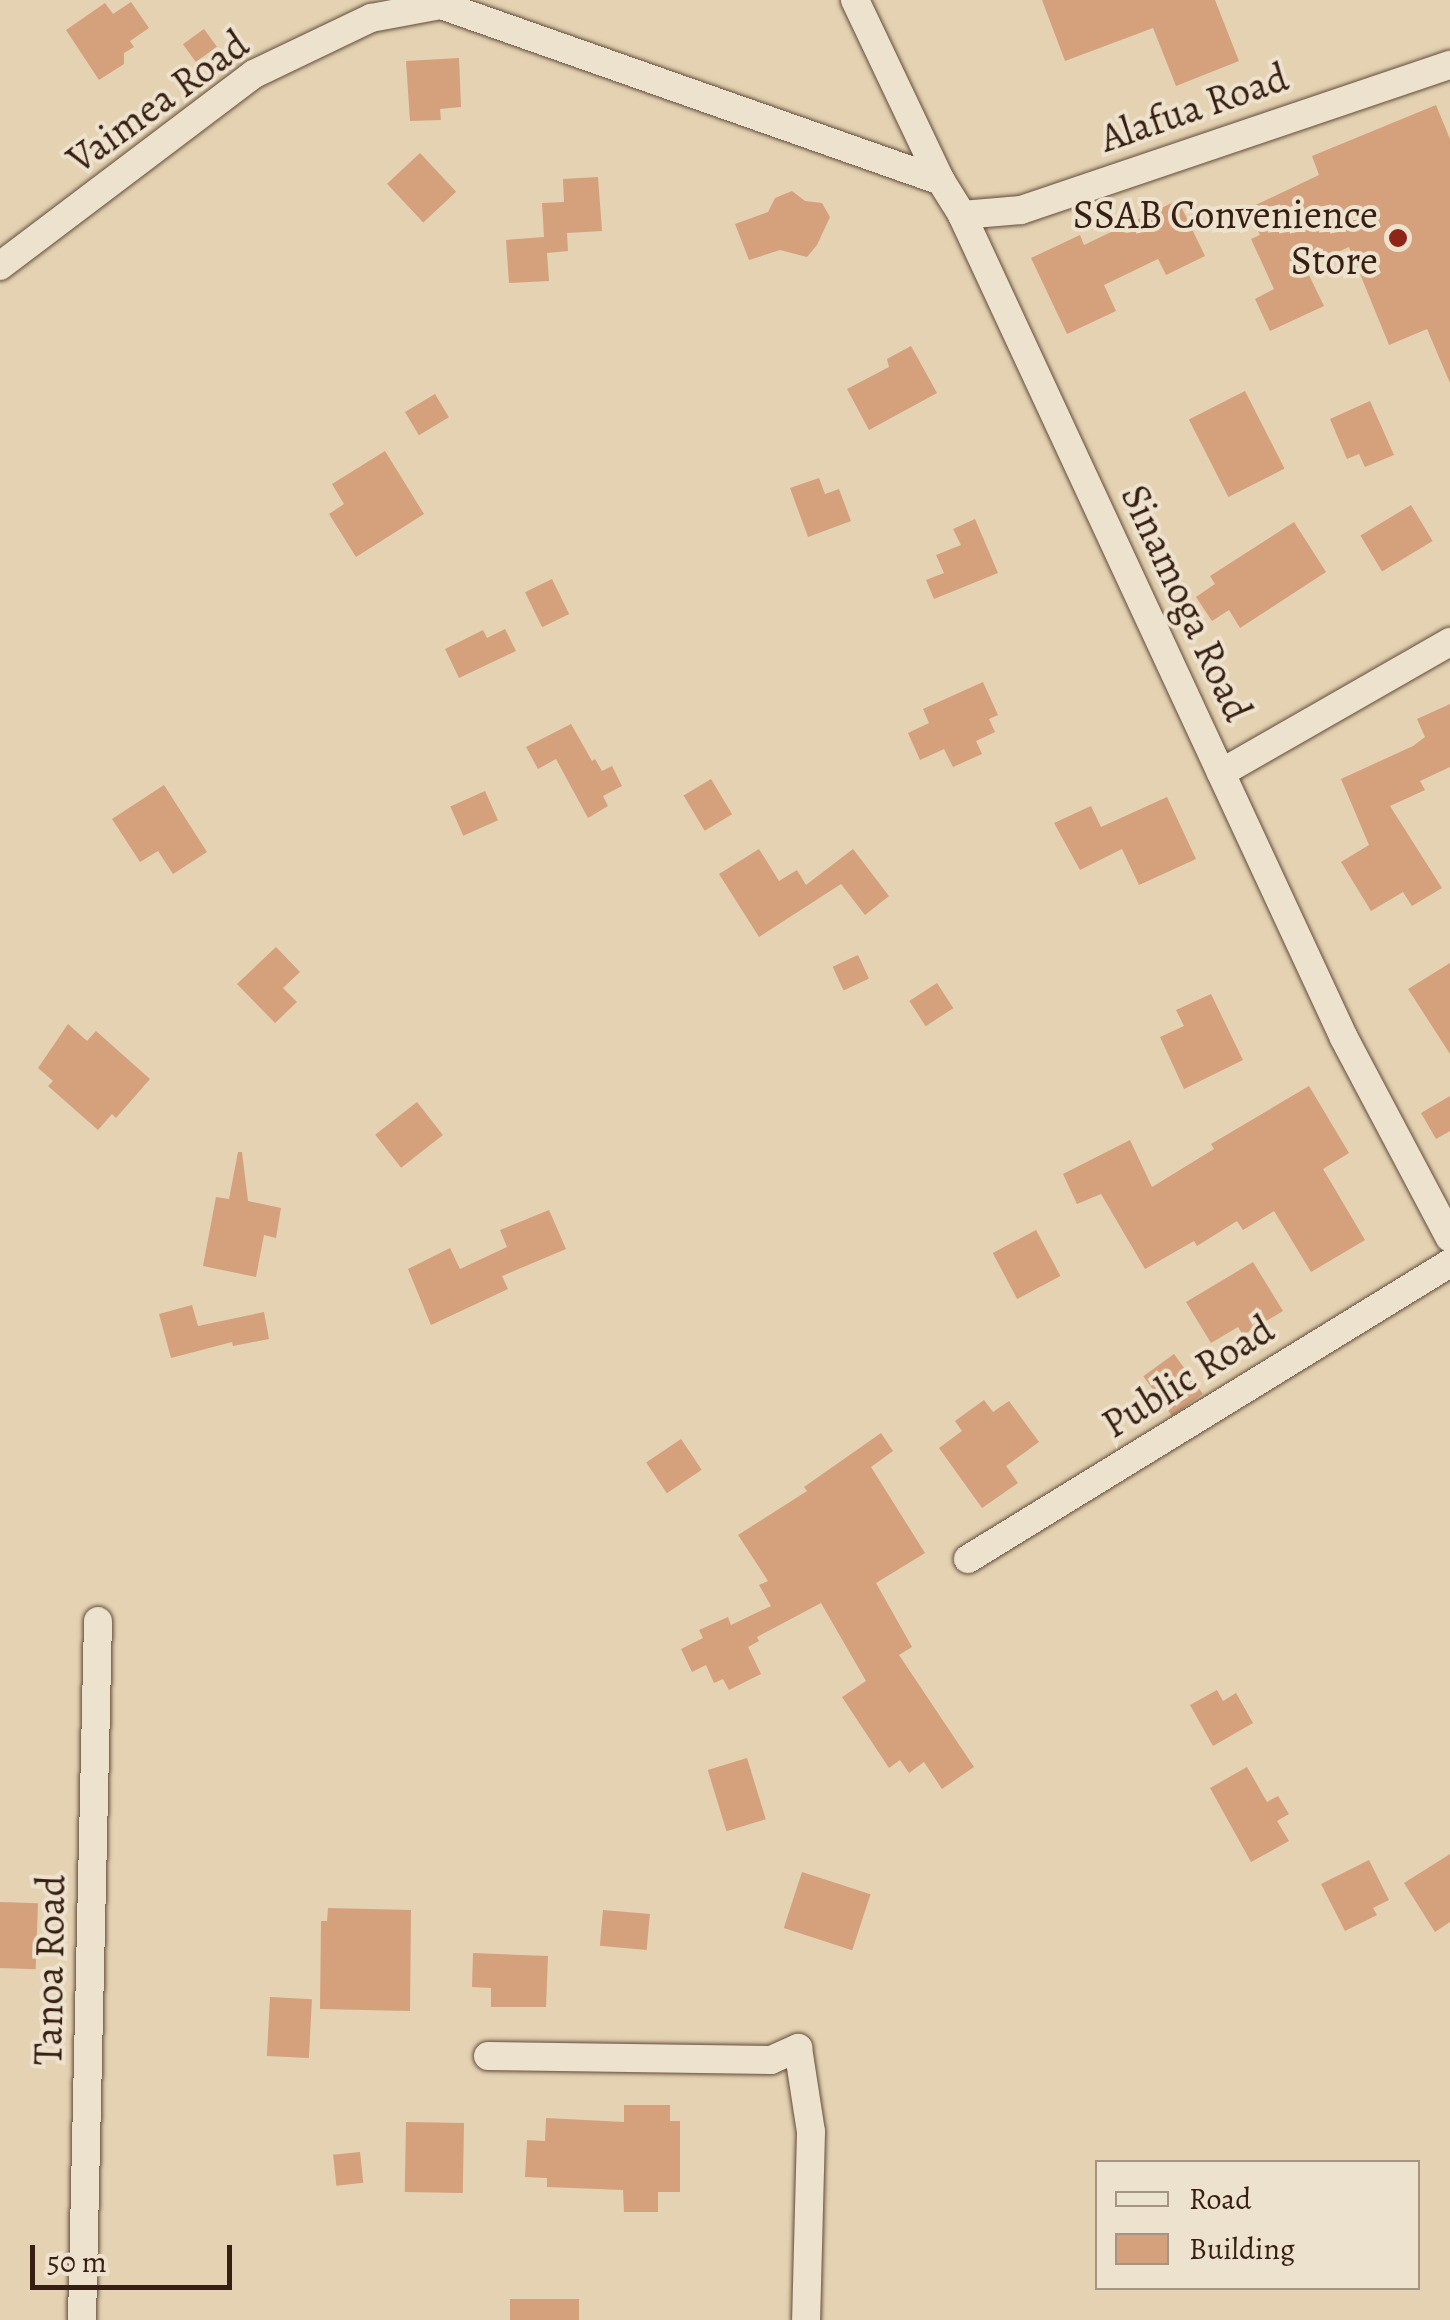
<!DOCTYPE html>
<html>
<head>
<meta charset="utf-8">
<style>
  body { margin:0 }
  #map { position:relative; width:1450px; height:2320px; overflow:hidden; background:#e4d2b2; font-family:Alegreya,serif }
  div>[style] { position:absolute }
  .building>* { inset:0; background:#d5a07c; transform-origin:0 0 }
  .roads { filter:drop-shadow(0 0 2px #624b3a) drop-shadow(0 0 2px #624b3a) }
  .minor>* { height:28px; margin:-14px; padding:0 14px; transform-origin:14px; border-radius:14px; background:#ede2cd }
  .dots>* { width:28px; height:28px; translate:-50% -50%; box-sizing:border-box; border:5px solid #ede2cd; border-radius:50% }
  span { translate:-50% -50%; white-space:nowrap; text-align:center; line-height:1.15; -webkit-text-stroke:8px #ede2cd; paint-order:stroke }
  .street-label { font-size:40px; color:#371e12 }
  .poi-label { font-size:40px; color:#371e12 }
  .right { translate:-100% -50%; text-align:right }
  .legend { position:absolute; left:1095px; top:2160px; width:325px; height:130px; box-sizing:border-box; background:#ede2cd; border:2px solid #a49482; margin:0; padding:12px 18px; list-style:none; font-size:30px; color:#371e12 }
  .legend li { display:flex; align-items:center; gap:20px; height:50px }
  .legend b { width:50px; border:2px solid #a49482 }
  .scale { position:absolute; left:30px; top:2245px; width:202px; height:45px; box-sizing:border-box; border:5px solid #371e12; border-top:0; padding-left:12px; font-size:30px; line-height:35px; white-space:nowrap; color:#371e12; -webkit-text-stroke:8px #ede2cd; paint-order:stroke }
</style>
</head>
<body>
<div id="map">
  <div class="building">
    <div style="clip-path:polygon(1042px 0,1215px 0,1239px 61px,1176px 86px,1153px 28px,1065px 61px)"></div>
    <div style="clip-path:polygon(131px 2px,149px 28px,130px 41px,134px 47px,124px 53px,124px 64px,99px 80px,66px 30px,105px 3px,113px 14px)"></div>
    <div style="left:204px;top:29px;width:22px;height:26px;rotate:54deg"></div>
    <div style="clip-path:polygon(459px 58px,461px 107px,440px 109px,441px 120px,410px 121px,406px 61px)"></div>
    <div style="clip-path:polygon(1436px 105px,1450px 139px,1450px 383px,1427px 329px,1389px 345px,1349px 247px,1305px 267px,1324px 306px,1270px 331px,1255px 299px,1274px 289px,1251px 239px,1260px 235px,1247px 209px,1319px 175px,1312px 156px)"></div>
    <div style="left:420px;top:153px;width:53px;height:45px;rotate:47deg"></div>
    <div style="clip-path:polygon(598px 177px,602px 231px,567px 233px,568px 251px,547px 253px,549px 281px,509px 283px,506px 240px,544px 237px,542px 203px,564px 202px,563px 179px)"></div>
    <div style="clip-path:polygon(792px 191px,805px 201px,822px 203px,830px 217px,817px 245px,807px 257px,780px 250px,749px 260px,735px 224px,768px 212px,775px 198px)"></div>
    <div style="clip-path:polygon(1178px 200px,1205px 256px,1166px 275px,1158px 259px,1104px 285px,1116px 311px,1067px 334px,1031px 258px,1080px 235px,1084px 245px)"></div>
    <div style="clip-path:polygon(911px 346px,937px 393px,869px 430px,847px 389px,889px 367px,887px 359px)"></div>
    <div style="left:1245px;top:391px;width:87px;height:63px;rotate:63deg"></div>
    <div style="left:435px;top:394px;width:27px;height:35px;rotate:59deg"></div>
    <div style="clip-path:polygon(1370px 401px,1394px 455px,1365px 467px,1359px 454px,1347px 459px,1330px 419px)"></div>
    <div style="clip-path:polygon(385px 451px,424px 514px,356px 557px,329px 514px,344px 504px,332px 484px)"></div>
    <div style="clip-path:polygon(819px 478px,825px 494px,839px 489px,851px 521px,808px 537px,790px 488px)"></div>
    <div style="left:1411px;top:505px;width:42px;height:59px;rotate:59deg"></div>
    <div style="clip-path:polygon(975px 519px,998px 573px,934px 599px,926px 580px,944px 573px,936px 555px,961px 545px,953px 529px)"></div>
    <div style="clip-path:polygon(1294px 522px,1326px 572px,1240px 628px,1229px 610px,1212px 621px,1196px 597px,1215px 584px,1210px 576px)"></div>
    <div style="left:552px;top:579px;width:39px;height:30px;rotate:64deg"></div>
    <div style="clip-path:polygon(505px 629px,516px 651px,459px 678px,445px 649px,483px 630px,487px 638px)"></div>
    <div style="clip-path:polygon(983px 682px,998px 715px,989px 719px,995px 732px,976px 741px,982px 754px,953px 767px,944px 749px,920px 760px,908px 733px,929px 723px,923px 709px)"></div>
    <div style="clip-path:polygon(1450px 704px,1450px 767px,1420px 781px,1425px 790px,1390px 806px,1442px 888px,1412px 906px,1403px 892px,1371px 911px,1341px 862px,1369px 845px,1341px 779px,1413px 746px,1425px 737px,1417px 719px)"></div>
    <div style="clip-path:polygon(571px 724px,592px 761px,595px 759px,602px 771px,612px 766px,622px 786px,603px 796px,608px 806px,588px 818px,556px 759px,538px 769px,526px 747px)"></div>
    <div style="left:711px;top:779px;width:41px;height:32px;rotate:59deg"></div>
    <div style="clip-path:polygon(164px 785px,207px 852px,173px 874px,158px 851px,140px 862px,112px 819px)"></div>
    <div style="left:485px;top:791px;width:32px;height:38px;rotate:66deg"></div>
    <div style="clip-path:polygon(1167px 797px,1196px 859px,1139px 885px,1122px 849px,1080px 870px,1054px 823px,1091px 806px,1101px 827px)"></div>
    <div style="clip-path:polygon(759px 849px,779px 881px,797px 870px,806px 885px,853px 849px,889px 896px,865px 915px,841px 884px,759px 937px,719px 874px)"></div>
    <div style="clip-path:polygon(276px 947px,300px 972px,283px 988px,297px 1002px,275px 1023px,237px 984px)"></div>
    <div style="left:858px;top:955px;width:26px;height:28px;rotate:65deg"></div>
    <div style="clip-path:polygon(1450px 963px,1450px 1054px,1408px 989px)"></div>
    <div style="left:937px;top:983px;width:30px;height:33px;rotate:57deg"></div>
    <div style="clip-path:polygon(1211px 994px,1243px 1060px,1184px 1089px,1160px 1037px,1184px 1026px,1176px 1010px)"></div>
    <div style="clip-path:polygon(68px 1024px,87px 1041px,96px 1031px,150px 1079px,116px 1118px,112px 1114px,98px 1130px,48px 1086px,53px 1081px,38px 1068px)"></div>
    <div style="clip-path:polygon(1309px 1086px,1349px 1153px,1323px 1169px,1365px 1240px,1311px 1272px,1274px 1211px,1243px 1230px,1237px 1221px,1197px 1246px,1194px 1241px,1145px 1269px,1101px 1194px,1077px 1204px,1063px 1174px,1130px 1140px,1152px 1187px,1214px 1149px,1211px 1144px)"></div>
    <div style="clip-path:polygon(1450px 1096px,1450px 1131px,1436px 1139px,1421px 1113px)"></div>
    <div style="left:417px;top:1102px;width:42px;height:53px;rotate:52deg"></div>
    <div style="clip-path:polygon(238px 1152px,242px 1152px,248px 1201px,281px 1208px,276px 1238px,264px 1235px,256px 1277px,203px 1266px,216px 1197px,229px 1199px)"></div>
    <div style="clip-path:polygon(549px 1210px,566px 1249px,502px 1276px,508px 1289px,431px 1325px,408px 1269px,450px 1248px,460px 1269px,507px 1247px,500px 1230px)"></div>
    <div style="left:1036px;top:1230px;width:52px;height:49px;rotate:62deg"></div>
    <div style="clip-path:polygon(1253px 1262px,1283px 1311px,1243px 1335px,1238px 1327px,1211px 1343px,1186px 1302px)"></div>
    <div style="clip-path:polygon(192px 1305px,198px 1326px,264px 1312px,269px 1339px,233px 1346px,232px 1342px,171px 1358px,159px 1314px)"></div>
    <div style="left:1174px;top:1354px;width:49px;height:38px;rotate:54deg"></div>
    <div style="clip-path:polygon(984px 1400px,993px 1412px,1009px 1401px,1039px 1442px,1006px 1466px,1018px 1483px,982px 1508px,939px 1448px,962px 1431px,955px 1421px)"></div>
    <div style="clip-path:polygon(881px 1433px,893px 1451px,871px 1467px,925px 1553px,876px 1583px,912px 1647px,899px 1655px,974px 1767px,942px 1789px,924px 1762px,909px 1773px,900px 1760px,889px 1768px,842px 1697px,866px 1681px,821px 1603px,757px 1637px,759px 1641px,748px 1647px,761px 1674px,729px 1690px,723px 1679px,714px 1683px,706px 1665px,692px 1672px,681px 1649px,703px 1638px,699px 1630px,728px 1617px,731px 1625px,771px 1606px,759px 1585px,768px 1581px,738px 1535px,807px 1491px,804px 1487px)"></div>
    <div style="left:681px;top:1439px;width:37px;height:42px;rotate:56deg"></div>
    <div style="clip-path:polygon(1217px 1690px,1223px 1701px,1236px 1693px,1253px 1723px,1213px 1746px,1190px 1705px)"></div>
    <div style="left:747px;top:1758px;width:64px;height:41px;rotate:73deg"></div>
    <div style="clip-path:polygon(1247px 1767px,1267px 1802px,1278px 1796px,1289px 1814px,1277px 1821px,1289px 1841px,1251px 1862px,1210px 1788px)"></div>
    <div style="clip-path:polygon(1450px 1854px,1450px 1922px,1435px 1932px,1404px 1883px)"></div>
    <div style="clip-path:polygon(1369px 1860px,1389px 1900px,1373px 1908px,1377px 1915px,1345px 1931px,1321px 1884px)"></div>
    <div style="left:802px;top:1872px;width:72px;height:59px;rotate:18deg"></div>
    <div style="left:0;top:1902px;width:38px;height:66px;rotate:2deg"></div>
    <div style="clip-path:polygon(328px 1908px,411px 1910px,410px 2011px,320px 2009px,321px 1921px,327px 1921px)"></div>
    <div style="left:603px;top:1910px;width:47px;height:36px;rotate:5deg"></div>
    <div style="clip-path:polygon(473px 1953px,548px 1956px,546px 2007px,491px 2007px,491px 1988px,472px 1987px)"></div>
    <div style="left:270px;top:1997px;width:42px;height:59px;rotate:3deg"></div>
    <div style="clip-path:polygon(624px 2105px,670px 2105px,670px 2121px,680px 2121px,680px 2192px,658px 2192px,658px 2212px,624px 2212px,623px 2190px,547px 2187px,547px 2178px,525px 2177px,527px 2140px,545px 2141px,546px 2118px,624px 2122px)"></div>
    <div style="left:406px;top:2122px;width:58px;height:70px;rotate:1deg"></div>
    <div style="left:360px;top:2152px;width:31px;height:27px;rotate:84deg"></div>
    <div style="left:510px;top:2299px;width:69px;height:21px"></div>
  </div>
  <div class="roads">
    <div class="minor">
      <div style="left:855px;top:0;width:200px;rotate:64.6deg"></div>
      <div style="left:941px;top:181px;width:40px;rotate:58deg"></div>
      <div style="left:962px;top:215px;width:907px;rotate:65.1deg"></div>
      <div style="left:1344px;top:1038px;width:226px;rotate:62.1deg"></div>
      <div style="left:962px;top:215px;width:59px;rotate:-4.8deg"></div>
      <div style="left:1021px;top:210px;width:453px;rotate:-18.7deg"></div>
      <div style="left:0;top:266px;width:318px;rotate:-37.1deg"></div>
      <div style="left:254px;top:74px;width:130px;rotate:-25.6deg"></div>
      <div style="left:371px;top:18px;width:71px;rotate:-10.5deg"></div>
      <div style="left:441px;top:5px;width:530px;rotate:19.39deg"></div>
      <div style="left:1221px;top:773px;width:264px;rotate:-29.8deg"></div>
      <div style="left:968px;top:1559px;width:566px;rotate:-31.55deg"></div>
      <div style="left:488px;top:2056px;width:283px;rotate:0.8deg"></div>
      <div style="left:771px;top:2060px;width:30px;rotate:-24deg"></div>
      <div style="left:798px;top:2048px;width:85px;rotate:81.2deg"></div>
      <div style="left:811px;top:2132px;width:188px;rotate:91.5deg"></div>
      <div style="left:82px;top:2320px;width:699px;rotate:-88.69deg"></div>
    </div>
  </div>
  <div class="dots">
    <div style="left:1398px;top:238px;background:#8f2418"></div>
  </div>
  <div class="street-label">
    <span style="left:158px;top:102px;rotate:-36deg">Vaimea Road</span>
    <span style="left:1194px;top:108px;rotate:-19deg">Alafua Road</span>
    <span style="left:1186px;top:603px;rotate:65deg">Sinamoga Road</span>
    <span style="left:1188px;top:1377px;rotate:-32deg">Public Road</span>
    <span style="left:50px;top:1970px;rotate:-89deg">Tanoa Road</span>
  </div>
  <div class="poi-label">
    <span class="right" style="left:1378px;top:238px">SSAB Convenience<br>Store</span>
  </div>
  <ul class="legend">
  <li><b style="height:12px;background:#ede2cd"></b>Road</li>
  <li><b style="height:28px;background:#d5a07c"></b>Building</li>
  </ul>
  <div class="scale">50 m</div>
</div>
</body>
</html>
